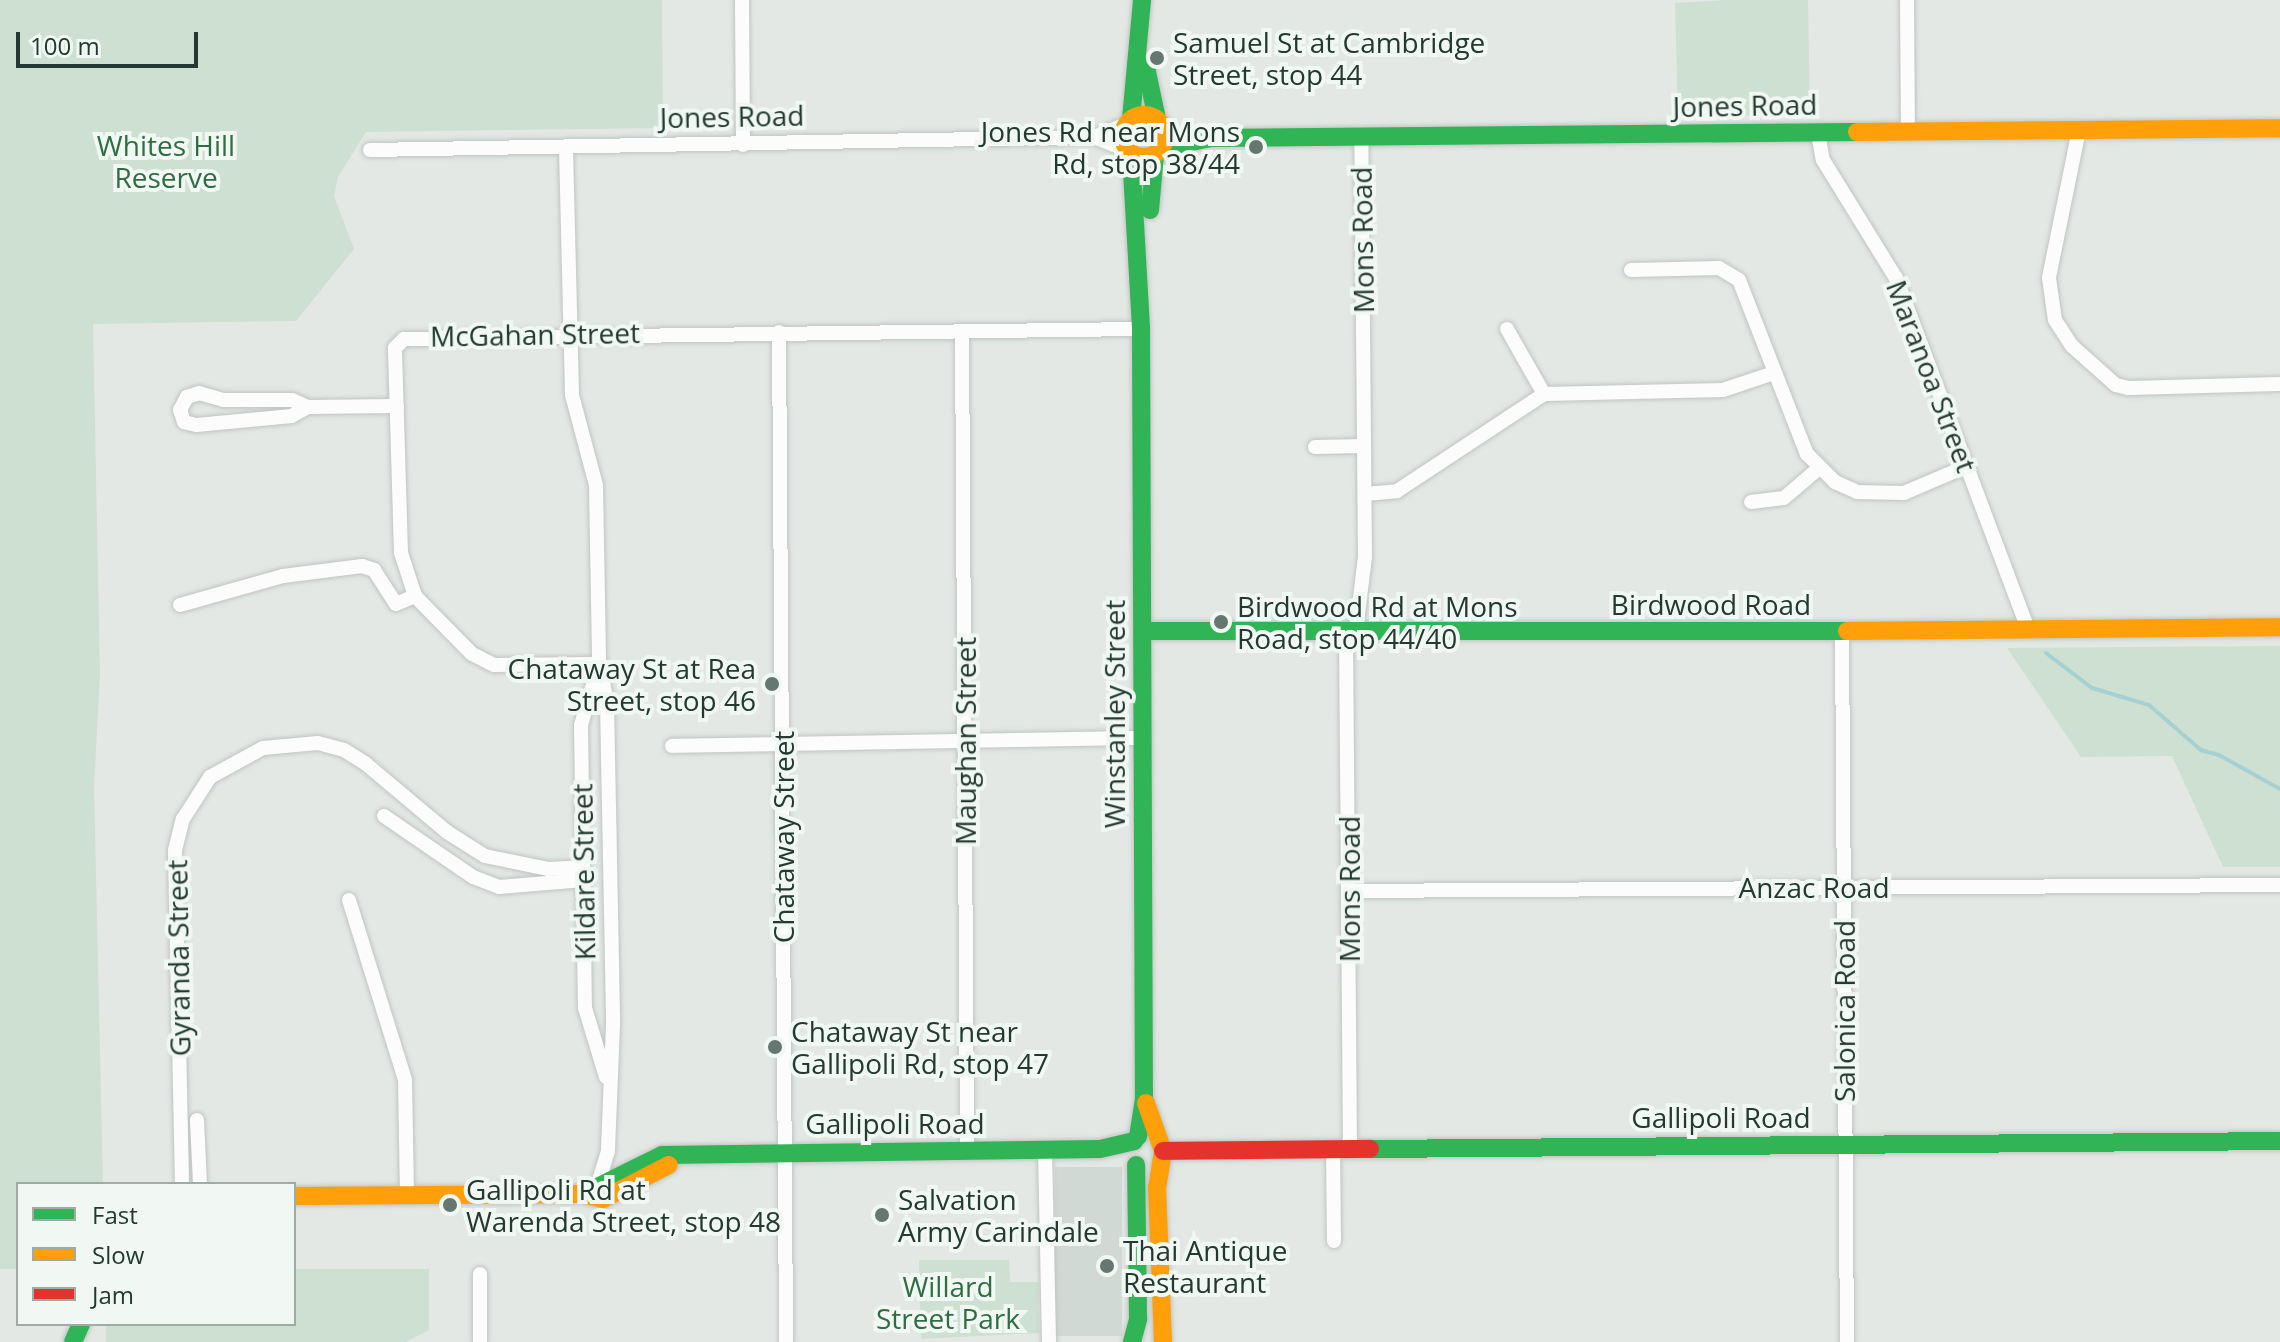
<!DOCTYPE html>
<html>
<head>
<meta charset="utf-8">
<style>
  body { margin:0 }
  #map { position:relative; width:2280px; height:1342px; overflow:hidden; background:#e3e8e5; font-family:"Open Sans",sans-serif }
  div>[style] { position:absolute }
  .built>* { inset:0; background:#d1d9d5; transform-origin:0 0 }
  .green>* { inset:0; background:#cde0d1 }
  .stream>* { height:4px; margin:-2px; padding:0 2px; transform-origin:2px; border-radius:2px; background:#a7d0d3 }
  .roads { filter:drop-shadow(0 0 2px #c0c5c2) drop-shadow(0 0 2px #c0c5c2) }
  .street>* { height:14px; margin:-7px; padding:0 7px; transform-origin:7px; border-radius:7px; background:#fbfcfb }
  .fast>* { height:18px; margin:-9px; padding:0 9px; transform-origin:9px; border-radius:9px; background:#30b455 }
  .slow>* { height:18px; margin:-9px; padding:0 9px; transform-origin:9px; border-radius:9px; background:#ff9f0a }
  .slow>.ring { margin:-9px; padding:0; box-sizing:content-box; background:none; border:18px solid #ff9f0a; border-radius:50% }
  .jam>* { height:18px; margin:-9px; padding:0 9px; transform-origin:9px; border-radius:9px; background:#e5322d }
  .dots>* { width:22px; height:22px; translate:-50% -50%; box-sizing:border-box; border:4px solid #f1f7f3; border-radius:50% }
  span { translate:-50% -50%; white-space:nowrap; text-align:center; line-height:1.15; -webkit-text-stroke:8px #f1f7f3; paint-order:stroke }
  .poi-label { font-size:28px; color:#233931 }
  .left { translate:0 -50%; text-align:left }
  .right { translate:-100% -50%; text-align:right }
  .street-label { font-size:28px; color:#233931 }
  .park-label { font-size:28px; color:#306d43 }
  .legend { position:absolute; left:16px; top:1182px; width:280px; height:144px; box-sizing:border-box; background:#f1f7f3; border:2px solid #9faba5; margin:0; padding:10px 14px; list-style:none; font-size:24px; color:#233931 }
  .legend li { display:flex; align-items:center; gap:16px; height:40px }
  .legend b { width:40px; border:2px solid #9faba5 }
  .scale { position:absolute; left:16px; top:32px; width:182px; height:36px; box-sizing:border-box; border:4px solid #233931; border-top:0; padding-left:10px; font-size:24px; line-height:28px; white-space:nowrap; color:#233931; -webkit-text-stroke:6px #f1f7f3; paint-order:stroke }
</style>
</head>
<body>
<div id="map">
  <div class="built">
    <div style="left:1055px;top:1167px;width:67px;height:169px"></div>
  </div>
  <div class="green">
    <div style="clip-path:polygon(0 0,662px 0,663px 128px,366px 132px,338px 177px,334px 196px,354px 249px,296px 321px,93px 324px,100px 675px,94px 786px,103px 1184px,18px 1184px,18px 1269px,0 1269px)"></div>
    <div style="clip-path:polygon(1726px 0,1808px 0,1810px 113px,1678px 118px,1675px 3px)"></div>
    <div style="clip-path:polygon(2280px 646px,2280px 867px,2223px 867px,2172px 756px,2081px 757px,2007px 648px)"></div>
    <div style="clip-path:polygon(919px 1260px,1009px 1260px,1010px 1282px,1038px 1282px,1039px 1333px,921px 1339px)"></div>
    <div style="clip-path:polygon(294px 1269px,429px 1269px,429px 1330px,406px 1342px,106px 1342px,106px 1324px,294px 1324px)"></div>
  </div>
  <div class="stream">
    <div style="left:2046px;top:653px;width:58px;rotate:37.3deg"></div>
    <div style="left:2092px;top:688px;width:59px;rotate:16.6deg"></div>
    <div style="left:2149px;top:705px;width:69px;rotate:40.9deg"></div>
    <div style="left:2201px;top:750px;width:19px;rotate:16deg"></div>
    <div style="left:2219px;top:755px;width:70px;rotate:29.1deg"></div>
  </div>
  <div class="roads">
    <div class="street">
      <div style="left:742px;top:0;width:145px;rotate:89.6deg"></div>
      <div style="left:1907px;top:0;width:132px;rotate:89.6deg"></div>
      <div style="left:2079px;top:130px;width:151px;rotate:101.5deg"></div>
      <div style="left:2049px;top:278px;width:42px;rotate:81.9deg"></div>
      <div style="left:2055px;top:320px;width:31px;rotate:57deg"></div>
      <div style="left:2072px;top:346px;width:59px;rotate:41.6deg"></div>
      <div style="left:2116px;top:385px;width:12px;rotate:14deg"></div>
      <div style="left:2128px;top:388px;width:152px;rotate:-1.5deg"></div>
      <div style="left:1818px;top:133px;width:27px;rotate:80deg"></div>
      <div style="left:1823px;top:160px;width:139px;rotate:58.3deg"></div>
      <div style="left:1896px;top:278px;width:375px;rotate:69.4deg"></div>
      <div style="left:1094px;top:137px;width:35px;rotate:22deg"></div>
      <div style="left:566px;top:148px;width:247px;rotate:88.6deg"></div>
      <div style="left:572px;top:395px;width:93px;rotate:75.1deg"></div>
      <div style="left:596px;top:485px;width:179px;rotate:89deg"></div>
      <div style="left:599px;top:664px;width:40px;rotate:78deg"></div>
      <div style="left:607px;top:703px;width:322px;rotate:88.9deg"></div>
      <div style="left:613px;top:1025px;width:126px;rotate:92.3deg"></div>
      <div style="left:608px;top:1151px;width:37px;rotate:107deg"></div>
      <div style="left:370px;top:150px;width:724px;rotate:-1.03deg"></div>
      <div style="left:1094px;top:137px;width:35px;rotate:-22deg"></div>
      <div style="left:1631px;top:270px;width:88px;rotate:-1.3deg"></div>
      <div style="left:1719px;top:268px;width:23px;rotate:31deg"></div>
      <div style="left:1739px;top:280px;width:187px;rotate:68.7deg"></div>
      <div style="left:1807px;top:454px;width:40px;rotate:45deg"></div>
      <div style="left:1835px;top:482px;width:24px;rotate:24deg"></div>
      <div style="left:1857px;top:492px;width:47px;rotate:1.2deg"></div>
      <div style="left:1904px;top:493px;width:69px;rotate:-23.2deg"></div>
      <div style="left:1507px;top:329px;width:75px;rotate:60.4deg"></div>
      <div style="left:962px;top:331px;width:820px;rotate:89.65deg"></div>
      <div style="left:779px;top:332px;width:1010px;rotate:89.6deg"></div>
      <div style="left:308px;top:407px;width:18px;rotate:151deg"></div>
      <div style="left:292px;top:416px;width:96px;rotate:174.6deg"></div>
      <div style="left:196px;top:425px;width:12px;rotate:-166deg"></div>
      <div style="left:184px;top:422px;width:13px;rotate:-108deg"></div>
      <div style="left:180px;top:410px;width:15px;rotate:-62deg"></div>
      <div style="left:187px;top:397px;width:13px;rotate:-18deg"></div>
      <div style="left:199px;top:393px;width:25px;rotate:16deg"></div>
      <div style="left:223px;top:400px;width:69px"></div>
      <div style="left:292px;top:400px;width:17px;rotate:24deg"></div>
      <div style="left:308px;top:407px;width:89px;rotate:-0.6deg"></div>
      <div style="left:1315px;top:447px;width:48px;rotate:-1.2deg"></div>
      <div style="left:1365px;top:494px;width:32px;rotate:-5deg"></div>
      <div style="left:1397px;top:491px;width:176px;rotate:-33.4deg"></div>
      <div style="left:1544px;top:394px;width:179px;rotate:-1.3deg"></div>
      <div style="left:1723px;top:390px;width:54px;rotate:-18.4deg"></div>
      <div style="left:1751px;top:502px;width:33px;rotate:-7deg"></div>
      <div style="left:1784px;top:498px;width:46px;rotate:-40.6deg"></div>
      <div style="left:180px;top:605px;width:107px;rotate:-15.7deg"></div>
      <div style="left:283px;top:576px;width:80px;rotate:-7.2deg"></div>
      <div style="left:362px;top:566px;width:13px;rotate:18deg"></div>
      <div style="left:374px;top:570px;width:40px;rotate:57.1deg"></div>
      <div style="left:396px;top:604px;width:21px;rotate:-23deg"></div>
      <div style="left:1346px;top:630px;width:518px;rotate:89.56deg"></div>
      <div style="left:1356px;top:630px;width:74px;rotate:-83deg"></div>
      <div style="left:1365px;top:557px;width:420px;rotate:-90.5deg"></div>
      <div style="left:1842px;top:631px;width:711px;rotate:89.6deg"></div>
      <div style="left:599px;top:664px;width:105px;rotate:179.5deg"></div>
      <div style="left:494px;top:665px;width:25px;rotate:-153deg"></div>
      <div style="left:472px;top:654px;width:81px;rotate:-134.5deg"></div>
      <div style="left:415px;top:596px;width:45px;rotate:-108deg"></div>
      <div style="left:401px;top:553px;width:205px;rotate:-91.7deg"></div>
      <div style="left:395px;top:348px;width:13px;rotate:-45deg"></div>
      <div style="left:404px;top:339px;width:737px;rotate:-0.78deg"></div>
      <div style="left:599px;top:664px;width:64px;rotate:106.4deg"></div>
      <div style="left:581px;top:725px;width:283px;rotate:89.2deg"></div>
      <div style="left:585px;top:1008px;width:72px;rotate:73.1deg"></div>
      <div style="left:672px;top:746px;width:469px;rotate:-1deg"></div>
      <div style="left:384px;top:816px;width:108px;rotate:34.4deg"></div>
      <div style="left:473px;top:877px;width:28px;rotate:21deg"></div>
      <div style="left:499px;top:887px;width:85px;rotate:-4.7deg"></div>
      <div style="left:1349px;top:891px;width:931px;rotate:-0.37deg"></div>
      <div style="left:349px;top:900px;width:189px;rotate:72.7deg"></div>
      <div style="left:405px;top:1080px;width:114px;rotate:89deg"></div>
      <div style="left:197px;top:1120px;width:64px;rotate:87.3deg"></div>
      <div style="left:1333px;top:1148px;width:93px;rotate:89.4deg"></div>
      <div style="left:1045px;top:1150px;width:192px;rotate:88.8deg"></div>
      <div style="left:182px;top:1184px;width:334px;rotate:-91.2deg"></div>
      <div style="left:175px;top:850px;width:32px;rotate:-76deg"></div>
      <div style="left:183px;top:819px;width:50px;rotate:-57.3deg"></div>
      <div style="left:210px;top:777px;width:60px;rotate:-28.7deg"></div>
      <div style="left:263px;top:748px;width:55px;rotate:-5.2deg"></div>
      <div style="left:318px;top:743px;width:27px;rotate:15deg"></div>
      <div style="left:344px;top:750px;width:26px;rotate:32deg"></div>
      <div style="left:366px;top:764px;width:106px;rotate:40deg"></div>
      <div style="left:447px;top:832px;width:45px;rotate:32.3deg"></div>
      <div style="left:485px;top:856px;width:64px;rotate:11.7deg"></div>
      <div style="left:548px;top:869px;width:35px;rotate:-3deg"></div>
      <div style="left:480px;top:1274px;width:68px;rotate:90deg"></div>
    </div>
    <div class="fast">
      <div style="left:1146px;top:67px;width:53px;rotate:78.1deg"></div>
      <div style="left:1131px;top:119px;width:120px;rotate:-84.7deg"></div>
      <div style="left:1162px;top:148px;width:50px;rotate:-11.5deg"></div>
      <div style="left:1211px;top:138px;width:646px;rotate:-0.53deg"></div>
      <div style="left:1131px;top:154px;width:175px;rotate:86.7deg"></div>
      <div style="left:1141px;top:329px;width:770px;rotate:89.78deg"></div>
      <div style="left:1144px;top:1099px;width:38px;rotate:99deg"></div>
      <div style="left:1150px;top:210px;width:56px;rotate:-84.9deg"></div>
      <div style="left:1143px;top:631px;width:704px"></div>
      <div style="left:1370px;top:1149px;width:910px;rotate:-0.5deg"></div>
      <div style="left:583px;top:1194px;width:88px;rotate:-26.3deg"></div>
      <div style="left:662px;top:1155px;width:438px;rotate:-0.8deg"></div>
      <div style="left:1100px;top:1149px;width:35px;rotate:-13deg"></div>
      <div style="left:73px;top:1342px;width:20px;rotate:-66deg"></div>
      <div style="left:1132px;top:1342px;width:24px;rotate:-75deg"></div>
      <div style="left:1138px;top:1319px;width:154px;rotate:-90.7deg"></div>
    </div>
    <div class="slow">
      <div class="ring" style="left:1123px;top:115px;width:24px;height:24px"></div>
      <div style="left:1857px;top:132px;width:423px;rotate:-0.5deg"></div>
      <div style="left:1847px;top:631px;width:433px;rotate:-0.5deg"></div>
      <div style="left:1146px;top:1103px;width:51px;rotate:70.5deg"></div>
      <div style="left:1163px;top:1151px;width:36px;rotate:99deg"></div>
      <div style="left:1157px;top:1187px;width:155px;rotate:87.8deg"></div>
      <div style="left:294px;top:1196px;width:289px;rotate:-0.4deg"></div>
      <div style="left:583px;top:1194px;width:21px;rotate:14deg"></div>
      <div style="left:603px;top:1199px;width:74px;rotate:-27.3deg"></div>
    </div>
    <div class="jam">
      <div style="left:1163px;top:1151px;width:207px;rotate:-0.6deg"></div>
    </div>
  </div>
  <div class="dots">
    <div style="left:1157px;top:58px;background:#667670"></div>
    <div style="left:1256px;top:147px;background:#667670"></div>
    <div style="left:1221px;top:622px;background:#667670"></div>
    <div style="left:772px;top:684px;background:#667670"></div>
    <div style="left:775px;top:1047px;background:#667670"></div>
    <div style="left:450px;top:1205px;background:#667670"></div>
    <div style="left:882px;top:1215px;background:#667670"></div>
    <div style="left:1107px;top:1266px;background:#667670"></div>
  </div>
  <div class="poi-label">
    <span class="left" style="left:1173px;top:58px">Samuel St at Cambridge<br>Street, stop 44</span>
    <span class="right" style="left:1240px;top:147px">Jones Rd near Mons<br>Rd, stop 38/44</span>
    <span class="left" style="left:1237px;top:622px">Birdwood Rd at Mons<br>Road, stop 44/40</span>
    <span class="right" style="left:756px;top:684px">Chataway St at Rea<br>Street, stop 46</span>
    <span class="left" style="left:791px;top:1047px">Chataway St near<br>Gallipoli Rd, stop 47</span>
    <span class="left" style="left:466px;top:1205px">Gallipoli Rd at<br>Warenda Street, stop 48</span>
    <span class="left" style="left:898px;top:1215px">Salvation<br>Army Carindale</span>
    <span class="left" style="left:1123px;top:1266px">Thai Antique<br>Restaurant</span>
  </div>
  <div class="street-label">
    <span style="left:1745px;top:105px;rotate:-1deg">Jones Road</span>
    <span style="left:732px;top:116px;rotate:-1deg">Jones Road</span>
    <span style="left:1362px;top:240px;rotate:-91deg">Mons Road</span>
    <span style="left:535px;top:334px;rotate:-1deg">McGahan Street</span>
    <span style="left:1932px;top:376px;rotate:69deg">Maranoa Street</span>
    <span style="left:1711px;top:604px">Birdwood Road</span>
    <span style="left:1114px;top:714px;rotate:-90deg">Winstanley Street</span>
    <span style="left:965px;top:741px;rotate:-90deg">Maughan Street</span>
    <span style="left:783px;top:837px;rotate:-90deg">Chataway Street</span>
    <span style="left:583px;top:872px;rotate:-91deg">Kildare Street</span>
    <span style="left:1814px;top:887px">Anzac Road</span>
    <span style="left:1349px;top:889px;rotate:-90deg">Mons Road</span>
    <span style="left:178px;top:958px;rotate:-91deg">Gyranda Street</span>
    <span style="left:1844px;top:1011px;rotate:-90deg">Salonica Road</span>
    <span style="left:1721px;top:1117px">Gallipoli Road</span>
    <span style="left:895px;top:1123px">Gallipoli Road</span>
  </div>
  <div class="park-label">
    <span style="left:166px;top:161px">Whites Hill<br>Reserve</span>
    <span style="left:948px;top:1302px">Willard<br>Street Park</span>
  </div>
  <ul class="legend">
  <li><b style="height:10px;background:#30b455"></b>Fast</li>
  <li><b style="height:10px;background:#ff9f0a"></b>Slow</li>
  <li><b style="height:10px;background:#e5322d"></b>Jam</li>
  </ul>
  <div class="scale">100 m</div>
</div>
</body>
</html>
